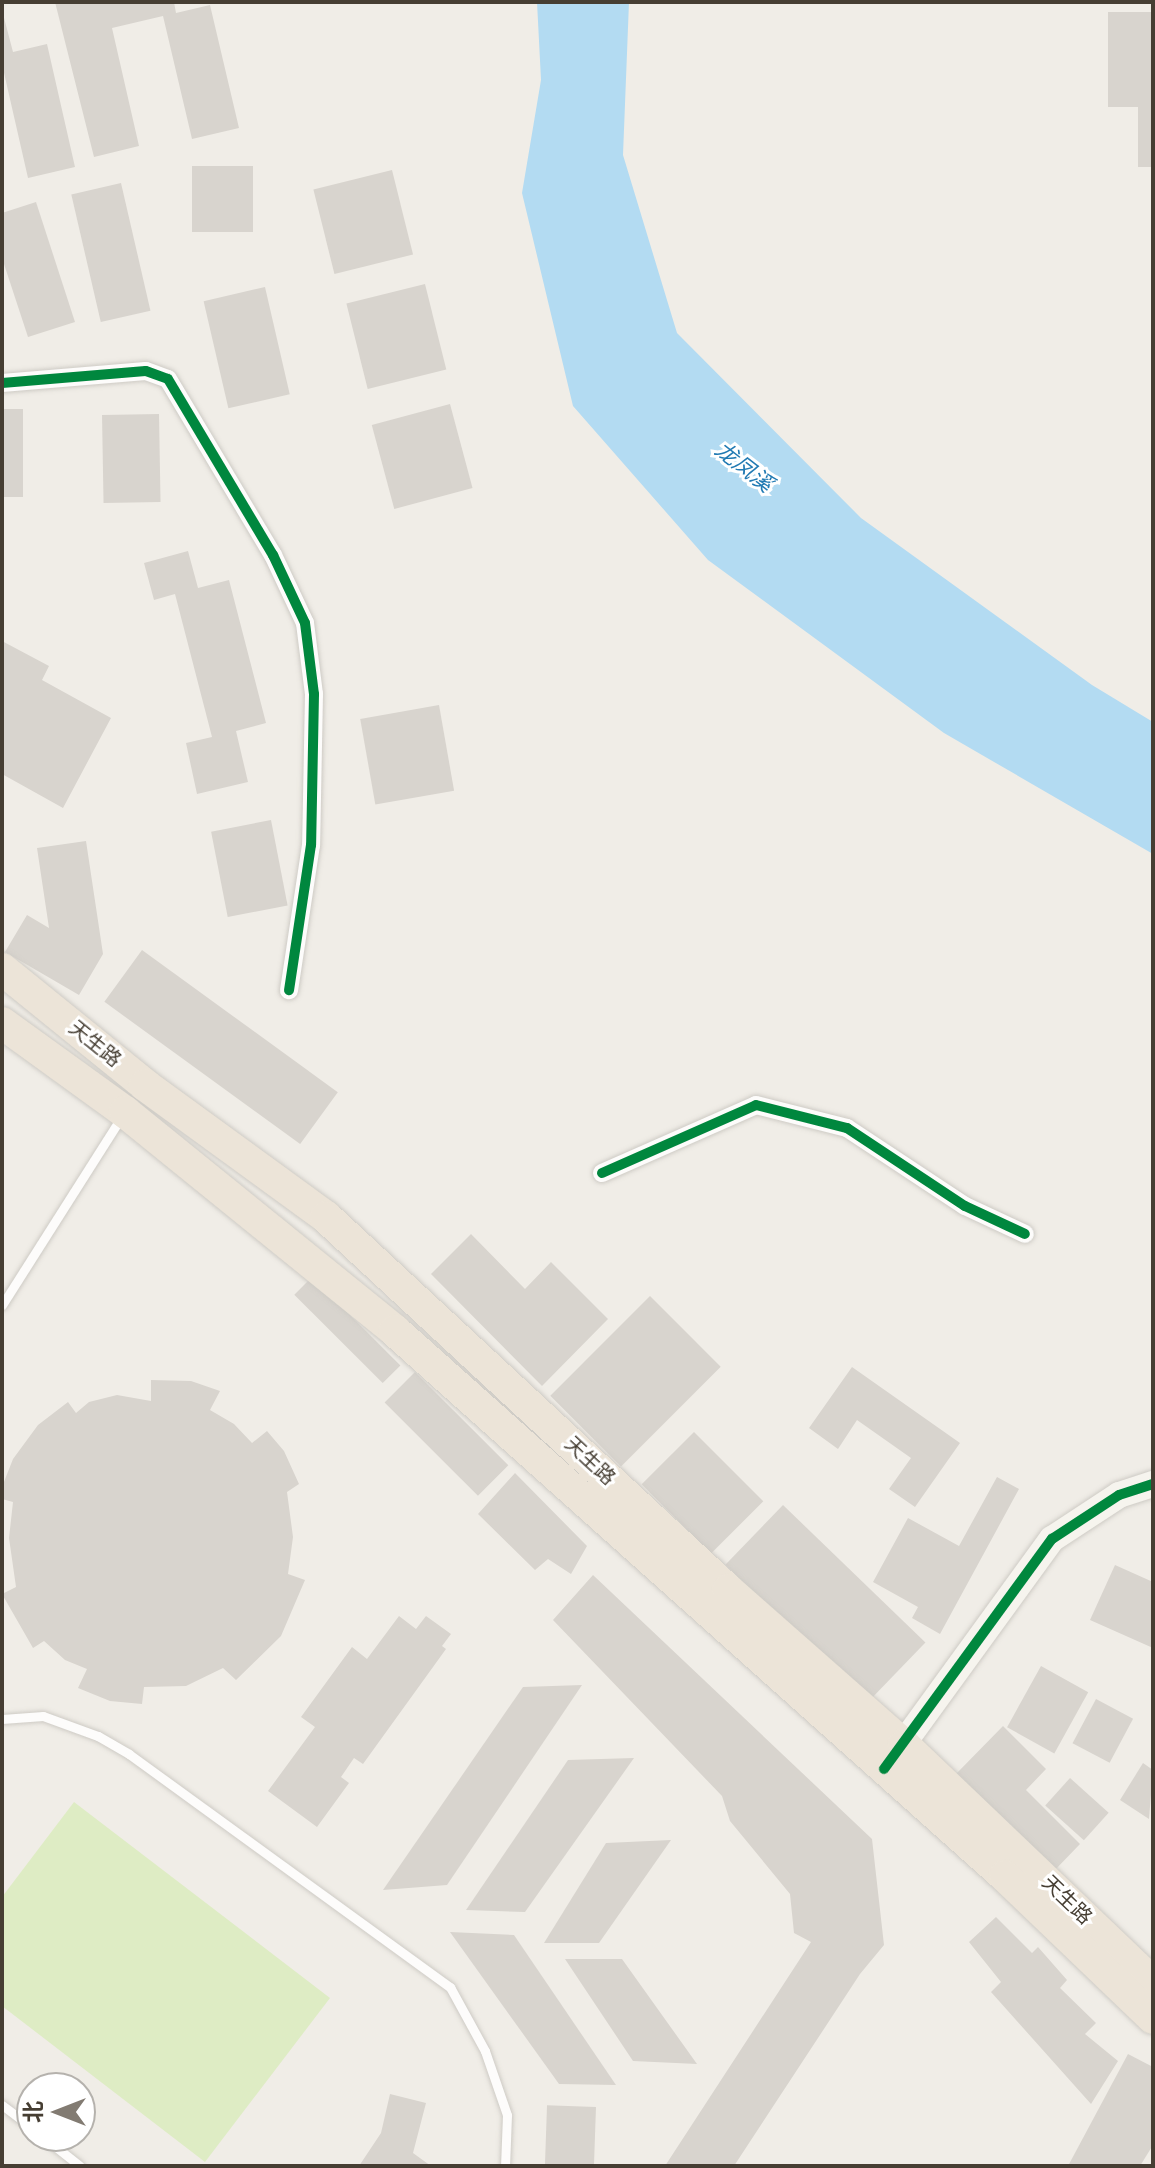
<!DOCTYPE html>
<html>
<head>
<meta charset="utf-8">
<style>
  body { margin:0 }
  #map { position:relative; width:1155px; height:2168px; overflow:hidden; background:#f0ede7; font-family:Poppins,"Noto Sans SC",sans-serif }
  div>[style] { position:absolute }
  .green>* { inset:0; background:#deecc4 }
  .water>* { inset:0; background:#b3dbf2 }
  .building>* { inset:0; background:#d8d4ce; transform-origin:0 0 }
  .roads { filter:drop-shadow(0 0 2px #cecbc5) drop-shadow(0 0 2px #cecbc5) }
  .lane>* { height:9px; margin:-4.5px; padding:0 4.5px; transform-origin:4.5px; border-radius:4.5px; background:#fdfcfb }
  .street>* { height:18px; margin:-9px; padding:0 9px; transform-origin:9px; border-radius:9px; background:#fdfcfb }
  .secondary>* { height:26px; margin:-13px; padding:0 13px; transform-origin:13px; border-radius:13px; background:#f6f4ee }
  .highway>* { height:32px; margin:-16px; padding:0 16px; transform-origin:16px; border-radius:16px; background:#ece4d8 }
  .cycleway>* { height:10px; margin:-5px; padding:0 5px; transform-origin:5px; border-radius:5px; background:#00873e }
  span { translate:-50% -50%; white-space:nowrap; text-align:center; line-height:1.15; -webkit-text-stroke:6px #fff; paint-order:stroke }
  .street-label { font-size:20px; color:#463e33 }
  .water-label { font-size:22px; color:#217ab3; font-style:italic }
  .frame { position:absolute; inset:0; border:4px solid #463e33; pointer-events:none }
  .north { position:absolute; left:16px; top:2072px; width:80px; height:80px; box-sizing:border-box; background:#fff; border:2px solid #b5b2ad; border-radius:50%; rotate:270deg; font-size:22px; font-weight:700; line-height:32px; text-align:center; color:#463e33 }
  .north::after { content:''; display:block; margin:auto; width:28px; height:36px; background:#827b72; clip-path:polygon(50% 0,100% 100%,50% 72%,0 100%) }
</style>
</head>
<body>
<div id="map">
  <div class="green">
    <div style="clip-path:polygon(74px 1802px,330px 1998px,205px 2162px,2px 2006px,2px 1897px)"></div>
  </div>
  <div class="water">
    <div style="clip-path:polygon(537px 2px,629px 2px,623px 155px,677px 333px,861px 518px,1092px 685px,1153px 722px,1153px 854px,944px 733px,708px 560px,573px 406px,522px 193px,541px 80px)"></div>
  </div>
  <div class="building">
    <div style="clip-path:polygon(55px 2px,174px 2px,176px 13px,210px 5px,239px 128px,192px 139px,163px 16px,112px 28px,139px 146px,94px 157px)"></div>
    <div style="clip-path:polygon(2px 10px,13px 52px,47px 44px,75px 167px,28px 178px,2px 64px)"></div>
    <div style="clip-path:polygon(1108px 12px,1153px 12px,1153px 167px,1138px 167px,1138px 107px,1108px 107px)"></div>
    <div style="left:192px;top:166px;width:61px;height:66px"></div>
    <div style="left:392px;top:170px;width:87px;height:81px;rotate:76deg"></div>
    <div style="left:121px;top:183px;width:131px;height:51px;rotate:77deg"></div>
    <div style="clip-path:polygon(36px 202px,75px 322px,28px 337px,2px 258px,2px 213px)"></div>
    <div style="left:425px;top:284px;width:88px;height:81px;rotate:76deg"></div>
    <div style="left:265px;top:287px;width:110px;height:63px;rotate:77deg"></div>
    <div style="left:450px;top:404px;width:87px;height:81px;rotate:75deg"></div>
    <div style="left:2px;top:409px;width:21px;height:88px"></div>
    <div style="left:159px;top:414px;width:88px;height:57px;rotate:89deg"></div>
    <div style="clip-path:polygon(188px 551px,198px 588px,229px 580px,266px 723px,236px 731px,248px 782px,197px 794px,186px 743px,212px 737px,175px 594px,154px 600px,144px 563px)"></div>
    <div style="clip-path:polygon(2px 641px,49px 666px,42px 680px,111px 718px,63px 808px,2px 774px)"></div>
    <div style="left:439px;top:705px;width:87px;height:80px;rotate:80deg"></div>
    <div style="left:271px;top:820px;width:87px;height:61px;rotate:79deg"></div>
    <div style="clip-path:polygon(86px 841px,103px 954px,79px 995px,5px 952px,27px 915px,49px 928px,37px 848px)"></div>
    <div style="left:142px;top:950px;width:242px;height:64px;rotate:36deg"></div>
    <div style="clip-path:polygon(471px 1234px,525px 1289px,551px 1262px,608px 1319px,542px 1386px,431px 1274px)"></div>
    <div style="left:312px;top:1277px;width:125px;height:25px;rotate:45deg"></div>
    <div style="left:650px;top:1296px;width:100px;height:141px;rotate:45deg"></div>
    <div style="clip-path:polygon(852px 1367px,960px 1443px,915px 1507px,889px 1489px,911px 1458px,857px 1420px,838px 1449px,809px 1428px)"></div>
    <div style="left:415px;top:1372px;width:132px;height:43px;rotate:45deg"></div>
    <div style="clip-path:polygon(151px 1380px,191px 1381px,220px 1391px,210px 1410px,234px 1424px,252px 1443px,267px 1431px,284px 1451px,299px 1484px,287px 1492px,293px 1537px,288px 1574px,305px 1580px,281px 1636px,236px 1680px,223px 1668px,186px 1686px,144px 1687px,142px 1704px,110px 1701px,78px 1688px,87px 1669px,65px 1660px,44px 1641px,33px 1648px,2px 1594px,16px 1587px,9px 1538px,13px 1502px,2px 1499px,2px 1487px,13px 1459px,38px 1425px,68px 1402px,76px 1413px,89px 1402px,117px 1395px,151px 1401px)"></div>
    <div style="left:694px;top:1432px;width:98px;height:74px;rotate:45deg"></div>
    <div style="clip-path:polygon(515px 1473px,587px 1546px,571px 1574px,548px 1559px,535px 1570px,478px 1514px)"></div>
    <div style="clip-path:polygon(997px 1477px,1019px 1489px,940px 1634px,912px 1618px,918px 1607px,873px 1582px,908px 1518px,959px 1546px)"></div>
    <div style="left:783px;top:1505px;width:198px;height:83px;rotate:44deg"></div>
    <div style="clip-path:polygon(1115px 1565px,1153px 1582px,1153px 1648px,1090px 1620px)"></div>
    <div style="clip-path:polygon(593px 1575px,872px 1839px,884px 1945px,860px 1974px,734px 2166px,665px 2166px,811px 1942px,794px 1933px,790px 1894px,730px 1821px,722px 1796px,553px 1620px)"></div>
    <div style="clip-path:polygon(399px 1616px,416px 1629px,426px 1616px,451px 1634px,442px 1646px,446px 1649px,363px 1764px,354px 1758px,341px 1777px,349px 1783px,317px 1827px,268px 1791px,315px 1727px,301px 1717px,352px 1647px,367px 1659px)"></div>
    <div style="left:1041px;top:1666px;width:54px;height:70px;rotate:29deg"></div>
    <div style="clip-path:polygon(582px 1685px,447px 1885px,383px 1890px,523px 1687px)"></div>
    <div style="left:1096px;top:1699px;width:42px;height:50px;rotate:28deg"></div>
    <div style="clip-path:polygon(1003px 1726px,1046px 1769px,1026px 1790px,1080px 1844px,1054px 1871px,956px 1774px)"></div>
    <div style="clip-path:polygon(634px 1758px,525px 1912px,466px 1910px,568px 1760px)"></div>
    <div style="clip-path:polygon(1143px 1763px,1153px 1770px,1149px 1819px,1120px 1800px)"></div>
    <div style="left:1070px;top:1778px;width:52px;height:37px;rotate:42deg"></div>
    <div style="clip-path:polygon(671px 1840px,599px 1943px,544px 1943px,606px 1843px)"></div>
    <div style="clip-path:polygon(996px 1917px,1032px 1953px,1038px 1947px,1067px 1980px,1060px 1988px,1096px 2023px,1085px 2034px,1118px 2061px,1091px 2104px,991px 1992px,1001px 1982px,969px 1942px)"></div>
    <div style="clip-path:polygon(450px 1932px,514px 1935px,616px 2085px,559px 2084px)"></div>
    <div style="clip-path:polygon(565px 1959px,622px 1959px,697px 2064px,633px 2061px)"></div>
    <div style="clip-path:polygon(1128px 2054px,1153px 2067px,1153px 2145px,1140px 2166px,1068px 2166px)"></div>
    <div style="clip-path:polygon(390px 2094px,426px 2103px,413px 2153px,431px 2166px,359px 2166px,381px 2133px)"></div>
    <div style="left:596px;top:2107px;width:59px;height:49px;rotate:92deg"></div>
  </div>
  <div class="roads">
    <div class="lane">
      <div style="left:2px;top:1305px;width:224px;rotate:-57.6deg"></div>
      <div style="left:2px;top:1719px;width:41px;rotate:-4.2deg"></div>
      <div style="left:43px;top:1716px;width:59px;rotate:20deg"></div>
      <div style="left:98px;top:1736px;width:36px;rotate:30deg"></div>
      <div style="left:129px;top:1754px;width:397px;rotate:36deg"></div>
      <div style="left:450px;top:1987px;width:73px;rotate:61.3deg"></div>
      <div style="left:485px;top:2051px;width:68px;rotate:71deg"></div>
      <div style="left:507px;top:2115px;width:51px;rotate:92.2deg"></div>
      <div style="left:2px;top:2105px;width:38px;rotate:37deg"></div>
      <div style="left:42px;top:2136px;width:48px;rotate:38.3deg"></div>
    </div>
    <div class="street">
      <div style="left:2px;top:383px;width:144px;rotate:-4.8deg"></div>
      <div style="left:146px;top:371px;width:23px;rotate:20deg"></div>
      <div style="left:168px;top:379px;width:205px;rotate:59.2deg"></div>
      <div style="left:273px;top:555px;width:75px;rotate:64.8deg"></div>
      <div style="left:305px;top:623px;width:72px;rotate:82.8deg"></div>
      <div style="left:314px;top:694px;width:151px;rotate:91.1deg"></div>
      <div style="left:311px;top:845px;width:147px;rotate:98.6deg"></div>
      <div style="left:602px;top:1173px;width:168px;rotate:-23.8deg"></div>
      <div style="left:756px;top:1105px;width:94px;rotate:14.2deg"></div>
      <div style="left:847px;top:1128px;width:141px;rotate:33.5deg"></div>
      <div style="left:965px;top:1206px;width:66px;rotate:25deg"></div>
    </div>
    <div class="secondary">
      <div style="left:892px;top:1759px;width:272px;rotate:-54deg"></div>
      <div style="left:1052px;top:1539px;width:80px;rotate:-33.3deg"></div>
      <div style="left:1119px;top:1495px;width:36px;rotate:-18deg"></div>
    </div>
    <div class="highway">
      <div style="left:2px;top:969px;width:184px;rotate:39deg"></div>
      <div style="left:145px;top:1085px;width:224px;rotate:36.1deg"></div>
      <div style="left:326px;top:1217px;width:548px;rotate:42.86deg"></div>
      <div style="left:728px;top:1590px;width:235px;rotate:41.4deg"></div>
      <div style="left:904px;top:1745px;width:344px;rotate:43.7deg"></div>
      <div style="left:2px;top:1023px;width:152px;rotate:35.9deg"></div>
      <div style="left:125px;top:1112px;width:348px;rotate:39deg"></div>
      <div style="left:395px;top:1331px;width:818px;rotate:41.78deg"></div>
      <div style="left:1005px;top:1876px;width:205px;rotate:43.8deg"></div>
    </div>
  </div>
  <div class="cycleway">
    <div style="left:2px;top:383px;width:144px;rotate:-4.8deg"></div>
    <div style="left:146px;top:371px;width:23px;rotate:20deg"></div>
    <div style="left:168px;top:379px;width:205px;rotate:59.2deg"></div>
    <div style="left:273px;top:555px;width:75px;rotate:64.8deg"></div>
    <div style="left:305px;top:623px;width:72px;rotate:82.8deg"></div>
    <div style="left:314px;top:694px;width:151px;rotate:91.1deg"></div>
    <div style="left:311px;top:845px;width:147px;rotate:98.6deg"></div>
    <div style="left:602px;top:1173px;width:168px;rotate:-23.8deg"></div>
    <div style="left:756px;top:1105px;width:94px;rotate:14.2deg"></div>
    <div style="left:847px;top:1128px;width:141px;rotate:33.5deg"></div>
    <div style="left:965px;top:1206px;width:66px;rotate:25deg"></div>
    <div style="left:884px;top:1769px;width:285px;rotate:-53.9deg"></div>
    <div style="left:1052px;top:1539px;width:80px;rotate:-33.3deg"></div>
    <div style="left:1119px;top:1495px;width:36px;rotate:-18deg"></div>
  </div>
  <div class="street-label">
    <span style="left:95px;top:1044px;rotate:39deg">天生路</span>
    <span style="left:590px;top:1461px;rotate:43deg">天生路</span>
    <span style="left:1067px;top:1900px;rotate:44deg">天生路</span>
  </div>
  <div class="water-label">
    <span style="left:744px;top:467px;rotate:38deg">龙凤溪</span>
  </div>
  <div class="frame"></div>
  <div class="north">北</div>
</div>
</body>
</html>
